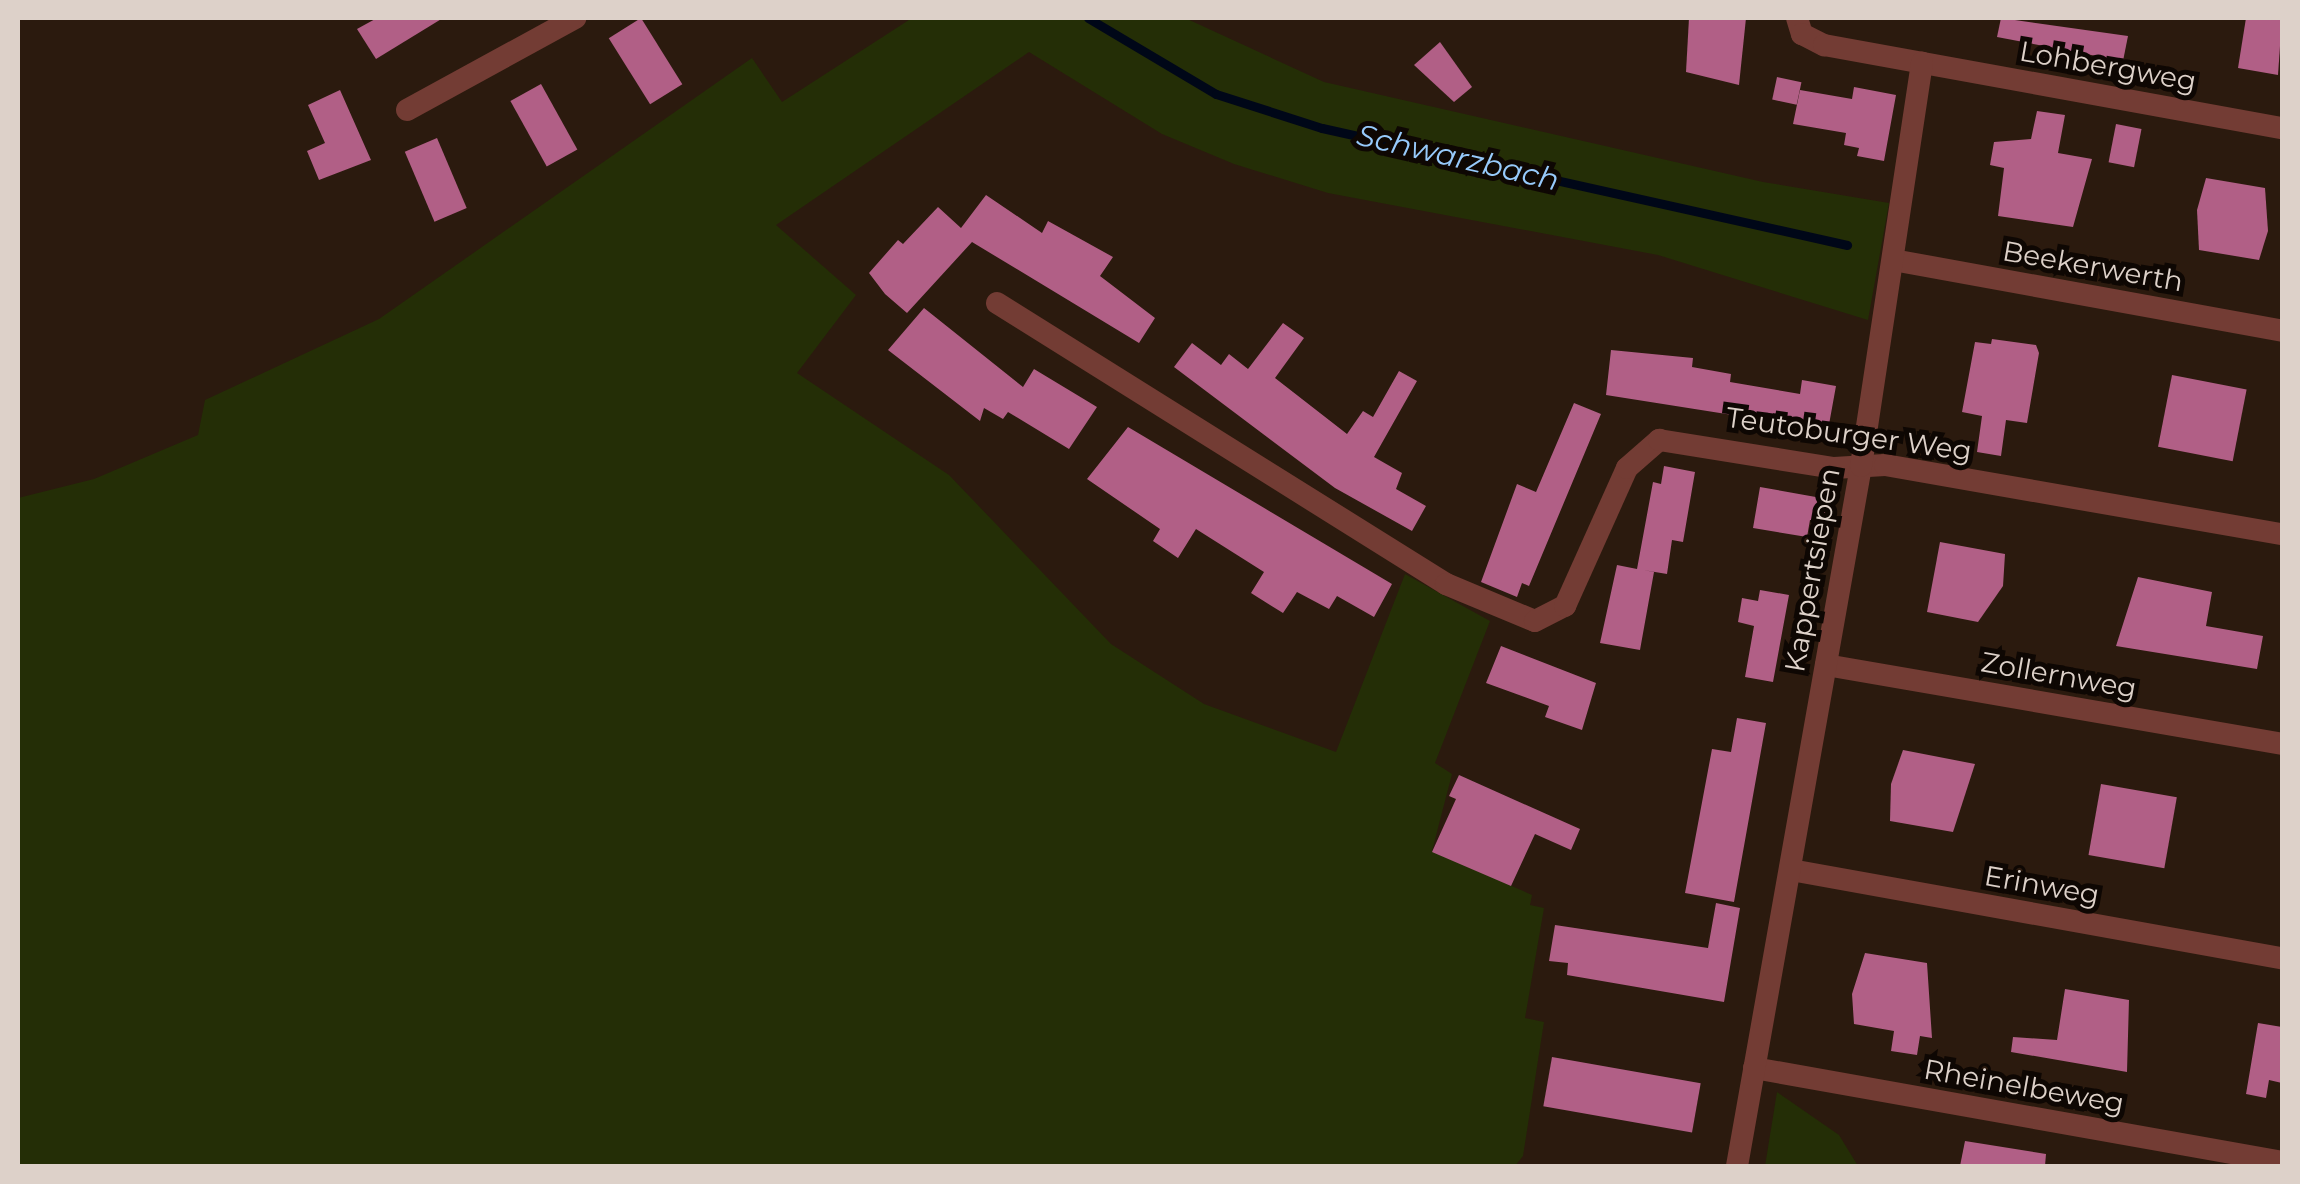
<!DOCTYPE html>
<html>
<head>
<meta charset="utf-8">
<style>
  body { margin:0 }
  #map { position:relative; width:2300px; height:1184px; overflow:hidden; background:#2b1a0e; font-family:Montserrat,sans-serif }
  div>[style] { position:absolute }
  .green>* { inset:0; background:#242e06 }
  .stream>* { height:9px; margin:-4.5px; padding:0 4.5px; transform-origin:4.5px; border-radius:4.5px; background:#000718 }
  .building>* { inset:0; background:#b15f86; transform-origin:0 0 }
  .street>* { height:22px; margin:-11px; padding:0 11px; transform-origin:11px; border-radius:11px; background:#733c34 }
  span { translate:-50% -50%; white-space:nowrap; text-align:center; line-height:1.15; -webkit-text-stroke:10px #0e0703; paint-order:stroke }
  .street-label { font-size:28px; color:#ddd1c9 }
  .water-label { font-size:30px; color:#97cafb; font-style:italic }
  .frame { position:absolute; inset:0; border:20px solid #ddd1c9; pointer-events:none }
</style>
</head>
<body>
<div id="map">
  <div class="green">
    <div style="clip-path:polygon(912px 18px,1185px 18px,1324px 82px,1763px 182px,1889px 203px,1868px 320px,1658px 255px,1328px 193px,1234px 164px,1162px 134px,1029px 52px,776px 225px,856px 295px,797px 373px,949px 475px,1111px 644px,1204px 704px,1336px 752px,1405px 574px,1490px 621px,1435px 763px,1452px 774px,1432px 851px,1532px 895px,1530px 905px,1544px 908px,1525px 1018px,1544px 1022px,1523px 1156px,1515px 1166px,18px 1166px,18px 498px,94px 479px,198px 435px,205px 400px,379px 319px,752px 58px,782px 102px)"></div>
    <div style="clip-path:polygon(1777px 1092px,1839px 1135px,1858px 1166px,1765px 1166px)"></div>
  </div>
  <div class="stream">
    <div style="left:1088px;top:18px;width:149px;rotate:30.7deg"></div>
    <div style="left:1216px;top:94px;width:111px;rotate:17.8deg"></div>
    <div style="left:1322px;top:128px;width:538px;rotate:12.56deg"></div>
  </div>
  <div class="building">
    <div style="clip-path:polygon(377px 18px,443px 18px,376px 59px,357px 29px)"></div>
    <div style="left:641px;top:18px;width:78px;height:38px;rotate:58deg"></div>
    <div style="clip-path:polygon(1689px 18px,1746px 18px,1739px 85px,1686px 72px)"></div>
    <div style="clip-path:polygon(2001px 18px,2128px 36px,2123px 61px,1997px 37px)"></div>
    <div style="clip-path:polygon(2246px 18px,2282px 18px,2278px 75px,2238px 68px)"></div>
    <div style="clip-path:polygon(1440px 42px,1472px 87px,1454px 102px,1414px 65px)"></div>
    <div style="left:1777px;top:77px;width:25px;height:23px;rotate:12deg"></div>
    <div style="left:541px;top:84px;width:75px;height:35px;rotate:61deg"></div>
    <div style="clip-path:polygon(1854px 87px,1896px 95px,1884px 161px,1857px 156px,1859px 148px,1844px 145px,1846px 133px,1793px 124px,1800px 90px,1852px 99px)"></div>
    <div style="clip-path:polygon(340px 90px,371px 160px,319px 180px,307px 151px,325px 143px,308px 105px)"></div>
    <div style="clip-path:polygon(2037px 111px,2065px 115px,2058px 153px,2092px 159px,2073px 227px,1998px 216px,2004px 168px,1990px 165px,1994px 142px,2031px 139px)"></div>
    <div style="left:2116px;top:124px;width:26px;height:39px;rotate:11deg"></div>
    <div style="left:437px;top:138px;width:76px;height:35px;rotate:67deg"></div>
    <div style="clip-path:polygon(2206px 178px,2265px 188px,2268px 231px,2259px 260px,2199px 250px,2197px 210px)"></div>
    <div style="clip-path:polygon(986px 195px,1042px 233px,1048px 221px,1113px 257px,1100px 276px,1155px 318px,1139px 343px,972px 242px,907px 313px,885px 294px,869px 273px,898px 240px,903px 244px,938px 207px,961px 228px)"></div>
    <div style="clip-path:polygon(924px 308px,1023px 387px,1034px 369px,1097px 407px,1069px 449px,1008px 412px,1003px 419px,984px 408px,980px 421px,888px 350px)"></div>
    <div style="clip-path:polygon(1283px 323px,1304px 338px,1275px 378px,1347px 434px,1363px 411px,1373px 417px,1399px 371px,1417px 381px,1374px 457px,1402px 473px,1396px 489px,1426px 506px,1412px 531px,1335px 488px,1174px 367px,1192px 343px,1221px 365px,1229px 354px,1248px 369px)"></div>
    <div style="clip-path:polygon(1992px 339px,2036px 345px,2039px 353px,2027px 423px,2006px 420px,2001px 456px,1977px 452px,1982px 416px,1962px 412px,1975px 342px,1991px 344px)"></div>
    <div style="clip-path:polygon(1611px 350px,1693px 358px,1692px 367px,1731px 374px,1730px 382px,1800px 394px,1802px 380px,1836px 386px,1828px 430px,1606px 395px)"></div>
    <div style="left:2172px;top:375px;width:76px;height:73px;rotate:11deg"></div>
    <div style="clip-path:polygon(1574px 403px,1601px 414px,1529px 586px,1522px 583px,1517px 597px,1481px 582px,1517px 484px,1536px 492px)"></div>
    <div style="clip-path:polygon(1128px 427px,1392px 584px,1374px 617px,1337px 596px,1329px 609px,1297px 592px,1283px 613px,1251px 593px,1264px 572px,1196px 529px,1178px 558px,1153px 541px,1160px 529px,1087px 479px)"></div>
    <div style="clip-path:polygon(1664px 466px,1695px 472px,1683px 542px,1672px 540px,1667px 574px,1643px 570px,1654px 572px,1640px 650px,1600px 643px,1617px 565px,1637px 569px,1653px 482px,1661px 484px)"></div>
    <div style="clip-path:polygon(1760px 487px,1827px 499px,1823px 521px,1810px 520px,1807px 537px,1753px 528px)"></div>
    <div style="clip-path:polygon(1940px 542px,2005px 554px,2003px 586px,1978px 622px,1927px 612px)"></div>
    <div style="clip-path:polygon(2138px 577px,2212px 592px,2206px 626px,2263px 636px,2257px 669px,2116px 646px)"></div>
    <div style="clip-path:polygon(1760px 590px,1789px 595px,1773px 682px,1745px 677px,1754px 626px,1738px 622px,1742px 598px,1758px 601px)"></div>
    <div style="clip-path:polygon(1501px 646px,1596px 683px,1582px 730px,1545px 717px,1549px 706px,1486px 683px)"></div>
    <div style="clip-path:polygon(1737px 718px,1766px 723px,1734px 902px,1685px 893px,1712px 749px,1731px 752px)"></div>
    <div style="clip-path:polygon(1903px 750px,1975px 764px,1953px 832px,1890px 821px,1891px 784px)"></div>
    <div style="clip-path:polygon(1459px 775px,1580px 829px,1571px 850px,1535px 834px,1511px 886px,1432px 852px,1456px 799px,1449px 796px)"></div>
    <div style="left:2101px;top:784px;width:77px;height:72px;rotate:10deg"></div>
    <div style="clip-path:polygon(1716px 903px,1740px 908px,1724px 1002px,1567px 975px,1568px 963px,1549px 961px,1555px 925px,1708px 948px)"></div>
    <div style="clip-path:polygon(1865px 953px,1927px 963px,1932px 1038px,1920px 1036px,1917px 1055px,1891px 1051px,1894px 1031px,1854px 1024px,1852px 994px)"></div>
    <div style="clip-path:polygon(2065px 989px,2129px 1000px,2127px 1072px,2011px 1052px,2013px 1037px,2057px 1040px)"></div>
    <div style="clip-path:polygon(2258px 1023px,2282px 1027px,2282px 1083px,2269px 1080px,2266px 1098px,2246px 1094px)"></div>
    <div style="left:1552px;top:1057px;width:151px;height:50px;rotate:10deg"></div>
    <div style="clip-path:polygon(1965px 1141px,2046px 1154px,2045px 1166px,1960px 1166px)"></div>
  </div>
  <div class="street">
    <div style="left:1797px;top:18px;width:17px;rotate:73deg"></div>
    <div style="left:1802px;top:34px;width:25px;rotate:27deg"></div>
    <div style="left:1824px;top:45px;width:465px;rotate:10.3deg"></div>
    <div style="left:407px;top:110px;width:192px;rotate:-28.7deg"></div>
    <div style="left:1893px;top:260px;width:395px;rotate:10.3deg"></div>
    <div style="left:997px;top:303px;width:530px;rotate:32.04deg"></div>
    <div style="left:1446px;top:584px;width:96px;rotate:22.6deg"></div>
    <div style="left:1535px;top:621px;width:34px;rotate:-27deg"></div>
    <div style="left:1565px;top:606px;width:151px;rotate:-65.8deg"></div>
    <div style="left:1627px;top:468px;width:43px;rotate:-41.2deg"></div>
    <div style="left:1659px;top:440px;width:177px;rotate:9.1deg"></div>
    <div style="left:1834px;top:468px;width:51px;rotate:-3.4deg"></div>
    <div style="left:1885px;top:465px;width:403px;rotate:9.9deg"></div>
    <div style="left:1826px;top:665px;width:463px;rotate:9.8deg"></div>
    <div style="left:1791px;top:870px;width:499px;rotate:10.2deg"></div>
    <div style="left:1754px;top:1068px;width:536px;rotate:10.09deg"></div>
    <div style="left:1737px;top:1166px;width:711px;rotate:-79.95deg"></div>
    <div style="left:1861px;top:466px;width:408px;rotate:-81.4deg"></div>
  </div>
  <div class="street-label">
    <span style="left:2108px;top:66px;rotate:10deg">Lohbergweg</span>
    <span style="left:2093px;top:266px;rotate:10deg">Beekerwerth</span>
    <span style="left:1849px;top:434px;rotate:8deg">Teutoburger Weg</span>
    <span style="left:1812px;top:570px;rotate:-80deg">Kappertsiepen</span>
    <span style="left:2059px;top:675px;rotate:10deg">Zollernweg</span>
    <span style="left:2042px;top:885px;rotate:10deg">Erinweg</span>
    <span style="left:2024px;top:1086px;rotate:10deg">Rheinelbeweg</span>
  </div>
  <div class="water-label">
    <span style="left:1458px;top:158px;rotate:13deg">Schwarzbach</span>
  </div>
  <div class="frame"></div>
</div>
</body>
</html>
